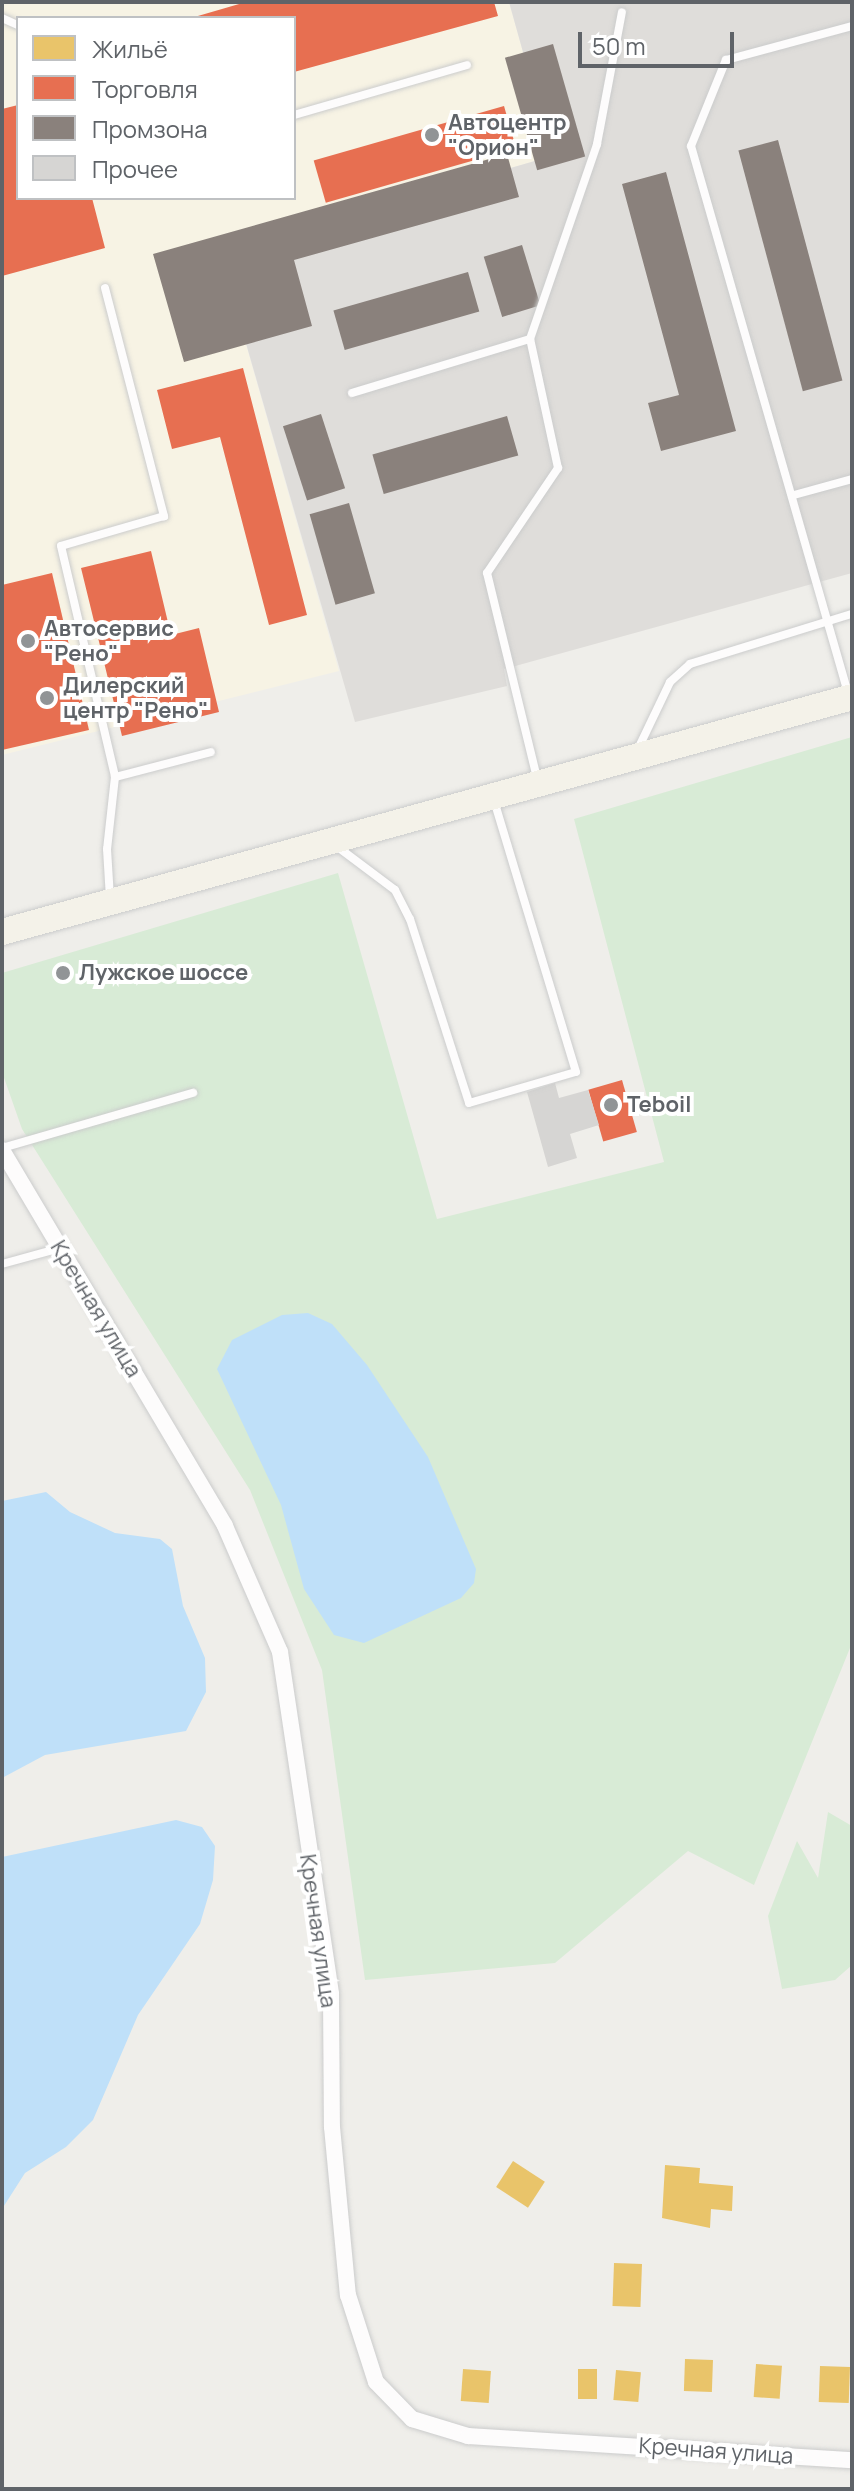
<!DOCTYPE html>
<html>
<head>
<meta charset="utf-8">
<style>
  body { margin:0 }
  #map { position:relative; width:854px; height:2491px; overflow:hidden; background:#efeeea; font-family:Manrope,sans-serif }
  div>[style] { position:absolute }
  .commercial>* { inset:0; background:#f7f3e4 }
  .industrial>* { inset:0; background:#dfddda }
  .green>* { inset:0; background:#d8ebd6 }
  .water>* { inset:0; background:#bfe0f9 }
  .homes>* { inset:0; background:#e9c46a; transform-origin:0 0 }
  .shops>* { inset:0; background:#e76f51; transform-origin:0 0 }
  .industry>* { inset:0; background:#8a817c; transform-origin:0 0 }
  .building>* { inset:0; background:#d6d5d3 }
  .roads { filter:drop-shadow(0 0 2px #cbcccc) drop-shadow(0 0 2px #cbcccc) }
  .lane>* { height:8px; margin:-4px; padding:0 4px; transform-origin:4px; border-radius:4px; background:#fdfcfc }
  .street>* { height:16px; margin:-8px; padding:0 8px; transform-origin:8px; border-radius:8px; background:#fdfcfc }
  .primary>* { height:26px; margin:-13px; padding:0 13px; transform-origin:13px; border-radius:13px; background:#f4f2e9 }
  .dots>* { width:22px; height:22px; translate:-50% -50%; box-sizing:border-box; border:4px solid #fff; border-radius:50% }
  span { translate:-50% -50%; white-space:nowrap; text-align:center; line-height:1.15; -webkit-text-stroke:8px #fff; paint-order:stroke }
  .poi-label { font-size:22px; color:#5f6368; font-weight:700 }
  .left { translate:0 -50%; text-align:left }
  .street-label { font-size:22px; color:#5f6368 }
  .frame { position:absolute; inset:0; border:4px solid #5f6368; pointer-events:none }
  .legend { position:absolute; left:16px; top:16px; width:280px; height:184px; box-sizing:border-box; background:#fff; border:2px solid #bfc1c3; margin:0; padding:10px 14px; list-style:none; font-size:24px; color:#5f6368 }
  .legend li { display:flex; align-items:center; gap:16px; height:40px }
  .legend b { width:40px; border:2px solid #bfc1c3 }
  .scale { position:absolute; left:578px; top:32px; width:156px; height:36px; box-sizing:border-box; border:4px solid #5f6368; border-top:0; padding-left:10px; font-size:24px; line-height:28px; white-space:nowrap; color:#5f6368; -webkit-text-stroke:6px #fff; paint-order:stroke }
</style>
</head>
<body>
<div id="map">
  <div class="commercial">
    <div style="clip-path:polygon(evenodd,2px 2px,509px 2px,552px 156px,220px 253px,339px 671px,2px 755px,2px 2px,18px 18px,294px 18px,294px 198px,18px 198px,18px 18px)"></div>
  </div>
  <div class="industrial">
    <div style="clip-path:polygon(509px 2px,852px 2px,852px 573px,504px 669px,507px 686px,355px 722px,220px 253px,552px 156px)"></div>
  </div>
  <div class="green">
    <div style="clip-path:polygon(852px 737px,852px 1643px,754px 1885px,688px 1851px,555px 1963px,365px 1980px,322px 1670px,250px 1490px,22px 1129px,2px 1072px,2px 973px,338px 873px,437px 1219px,664px 1162px,574px 819px)"></div>
    <div style="clip-path:polygon(828px 1812px,852px 1826px,852px 1965px,835px 1980px,782px 1989px,768px 1916px,797px 1841px,818px 1878px)"></div>
  </div>
  <div class="water">
    <div style="clip-path:polygon(308px 1313px,332px 1324px,367px 1365px,428px 1457px,476px 1569px,474px 1583px,461px 1598px,364px 1643px,334px 1635px,304px 1589px,281px 1505px,217px 1369px,232px 1340px,282px 1315px)"></div>
    <div style="clip-path:polygon(46px 1492px,70px 1512px,115px 1533px,160px 1539px,172px 1549px,183px 1606px,205px 1658px,206px 1692px,186px 1731px,45px 1755px,2px 1778px,2px 1501px)"></div>
    <div style="clip-path:polygon(176px 1820px,202px 1827px,215px 1846px,213px 1880px,200px 1924px,138px 2015px,93px 2120px,66px 2147px,25px 2173px,2px 2209px,2px 1857px)"></div>
  </div>
  <div class="homes">
    <div style="left:513px;top:2161px;width:38px;height:31px;rotate:33deg"></div>
    <div style="clip-path:polygon(665px 2165px,700px 2168px,699px 2183px,733px 2186px,732px 2211px,711px 2209px,710px 2228px,662px 2218px)"></div>
    <div style="left:614px;top:2263px;width:28px;height:43px;rotate:2deg"></div>
    <div style="left:685px;top:2359px;width:28px;height:32px;rotate:2deg"></div>
    <div style="left:756px;top:2364px;width:26px;height:33px;rotate:4deg"></div>
    <div style="left:820px;top:2366px;width:30px;height:36px;rotate:2deg"></div>
    <div style="left:463px;top:2369px;width:28px;height:32px;rotate:4deg"></div>
    <div style="left:578px;top:2369px;width:19px;height:30px"></div>
    <div style="left:616px;top:2370px;width:25px;height:30px;rotate:5deg"></div>
  </div>
  <div class="shops">
    <div style="clip-path:polygon(246px 2px,494px 2px,498px 16px,294px 72px,294px 18px,191px 18px)"></div>
    <div style="clip-path:polygon(18px 105px,18px 198px,92px 198px,105px 248px,2px 276px,2px 109px)"></div>
    <div style="left:504px;top:106px;width:44px;height:198px;rotate:74deg"></div>
    <div style="clip-path:polygon(243px 368px,307px 615px,269px 625px,220px 437px,172px 449px,157px 390px)"></div>
    <div style="clip-path:polygon(151px 551px,171px 635px,199px 628px,219px 712px,122px 736px,81px 568px)"></div>
    <div style="clip-path:polygon(52px 573px,89px 730px,2px 750px,2px 585px)"></div>
    <div style="left:622px;top:1080px;width:54px;height:35px;rotate:74deg"></div>
  </div>
  <div class="industry">
    <div style="left:553px;top:44px;width:117px;height:50px;rotate:74deg"></div>
    <div style="left:778px;top:140px;width:249px;height:41px;rotate:75deg"></div>
    <div style="clip-path:polygon(507px 154px,519px 197px,294px 260px,312px 326px,184px 362px,153px 254px)"></div>
    <div style="clip-path:polygon(666px 172px,736px 431px,661px 451px,648px 403px,679px 395px,622px 184px)"></div>
    <div style="left:522px;top:245px;width:63px;height:40px;rotate:73deg"></div>
    <div style="left:468px;top:272px;width:41px;height:140px;rotate:74deg"></div>
    <div style="left:321px;top:414px;width:78px;height:40px;rotate:72deg"></div>
    <div style="left:507px;top:416px;width:41px;height:140px;rotate:74deg"></div>
    <div style="left:349px;top:503px;width:94px;height:41px;rotate:74deg"></div>
  </div>
  <div class="building">
    <div style="clip-path:polygon(555px 1083px,559px 1098px,588px 1090px,599px 1125px,570px 1134px,577px 1158px,548px 1167px,527px 1092px)"></div>
  </div>
  <div class="roads">
    <div class="lane">
      <div style="left:2px;top:18px;width:17px;rotate:24deg"></div>
      <div style="left:294px;top:115px;width:180px;rotate:-16.1deg"></div>
      <div style="left:105px;top:288px;width:236px;rotate:75.5deg"></div>
      <div style="left:164px;top:516px;width:107px;rotate:163.8deg"></div>
      <div style="left:61px;top:546px;width:237px;rotate:76.8deg"></div>
      <div style="left:115px;top:777px;width:72px;rotate:96.3deg"></div>
      <div style="left:107px;top:849px;width:49px;rotate:86.5deg"></div>
      <div style="left:352px;top:393px;width:186px;rotate:-16.9deg"></div>
      <div style="left:794px;top:495px;width:60px;rotate:-15.4deg"></div>
      <div style="left:848px;top:693px;width:569px;rotate:-106.01deg"></div>
      <div style="left:691px;top:146px;width:93px;rotate:-67.9deg"></div>
      <div style="left:726px;top:60px;width:131px;rotate:-15.1deg"></div>
      <div style="left:637px;top:751px;width:76px;rotate:-64.4deg"></div>
      <div style="left:670px;top:682px;width:27px;rotate:-42deg"></div>
      <div style="left:690px;top:664px;width:170px;rotate:-17.2deg"></div>
      <div style="left:115px;top:777px;width:99px;rotate:-14.6deg"></div>
      <div style="left:537px;top:778px;width:211px;rotate:-103.7deg"></div>
      <div style="left:487px;top:573px;width:127px;rotate:-55.9deg"></div>
      <div style="left:558px;top:468px;width:132px;rotate:-102.2deg"></div>
      <div style="left:530px;top:339px;width:206px;rotate:-71deg"></div>
      <div style="left:597px;top:144px;width:134px;rotate:-79.3deg"></div>
      <div style="left:335px;top:845px;width:75px;rotate:36.9deg"></div>
      <div style="left:395px;top:890px;width:33px;rotate:63deg"></div>
      <div style="left:410px;top:919px;width:193px;rotate:72.2deg"></div>
      <div style="left:469px;top:1103px;width:111px;rotate:-16.2deg"></div>
      <div style="left:576px;top:1072px;width:283px;rotate:-106.8deg"></div>
      <div style="left:2px;top:1148px;width:199px;rotate:-16.1deg"></div>
      <div style="left:2px;top:1264px;width:60px;rotate:-15.4deg"></div>
    </div>
    <div class="street">
      <div style="left:2px;top:1150px;width:437px;rotate:59.3deg"></div>
      <div style="left:225px;top:1526px;width:137px;rotate:66.4deg"></div>
      <div style="left:280px;top:1652px;width:346px;rotate:81.5deg"></div>
      <div style="left:331px;top:1994px;width:133px;rotate:89.6deg"></div>
      <div style="left:332px;top:2127px;width:169px;rotate:84.6deg"></div>
      <div style="left:348px;top:2295px;width:91px;rotate:72.2deg"></div>
      <div style="left:376px;top:2382px;width:52px;rotate:45.8deg"></div>
      <div style="left:412px;top:2419px;width:59px;rotate:16.9deg"></div>
      <div style="left:468px;top:2436px;width:385px;rotate:3.6deg"></div>
    </div>
    <div class="primary">
      <div style="left:2px;top:932px;width:882px;rotate:-15.45deg"></div>
    </div>
  </div>
  <div class="dots">
    <div style="left:432px;top:135px;background:#919496"></div>
    <div style="left:28px;top:641px;background:#919496"></div>
    <div style="left:47px;top:698px;background:#919496"></div>
    <div style="left:63px;top:973px;background:#919496"></div>
    <div style="left:611px;top:1105px;background:#919496"></div>
  </div>
  <div class="poi-label">
    <span class="left" style="left:448px;top:135px">Автоцентр<br>"Орион"</span>
    <span class="left" style="left:44px;top:641px">Автосервис<br>"Рено"</span>
    <span class="left" style="left:63px;top:698px">Дилерский<br>центр "Рено"</span>
    <span class="left" style="left:79px;top:973px">Лужское шоссе</span>
    <span class="left" style="left:627px;top:1105px">Teboil</span>
  </div>
  <div class="street-label">
    <span style="left:96px;top:1309px;rotate:59deg">Кречная улица</span>
    <span style="left:318px;top:1931px;rotate:82deg">Кречная улица</span>
    <span style="left:716px;top:2451px;rotate:4deg">Кречная улица</span>
  </div>
  <div class="frame"></div>
  <ul class="legend">
  <li><b style="height:22px;background:#e9c46a"></b>Жильё</li>
  <li><b style="height:22px;background:#e76f51"></b>Торговля</li>
  <li><b style="height:22px;background:#8a817c"></b>Промзона</li>
  <li><b style="height:22px;background:#d6d5d3"></b>Прочее</li>
  </ul>
  <div class="scale">50 m</div>
</div>
</body>
</html>
